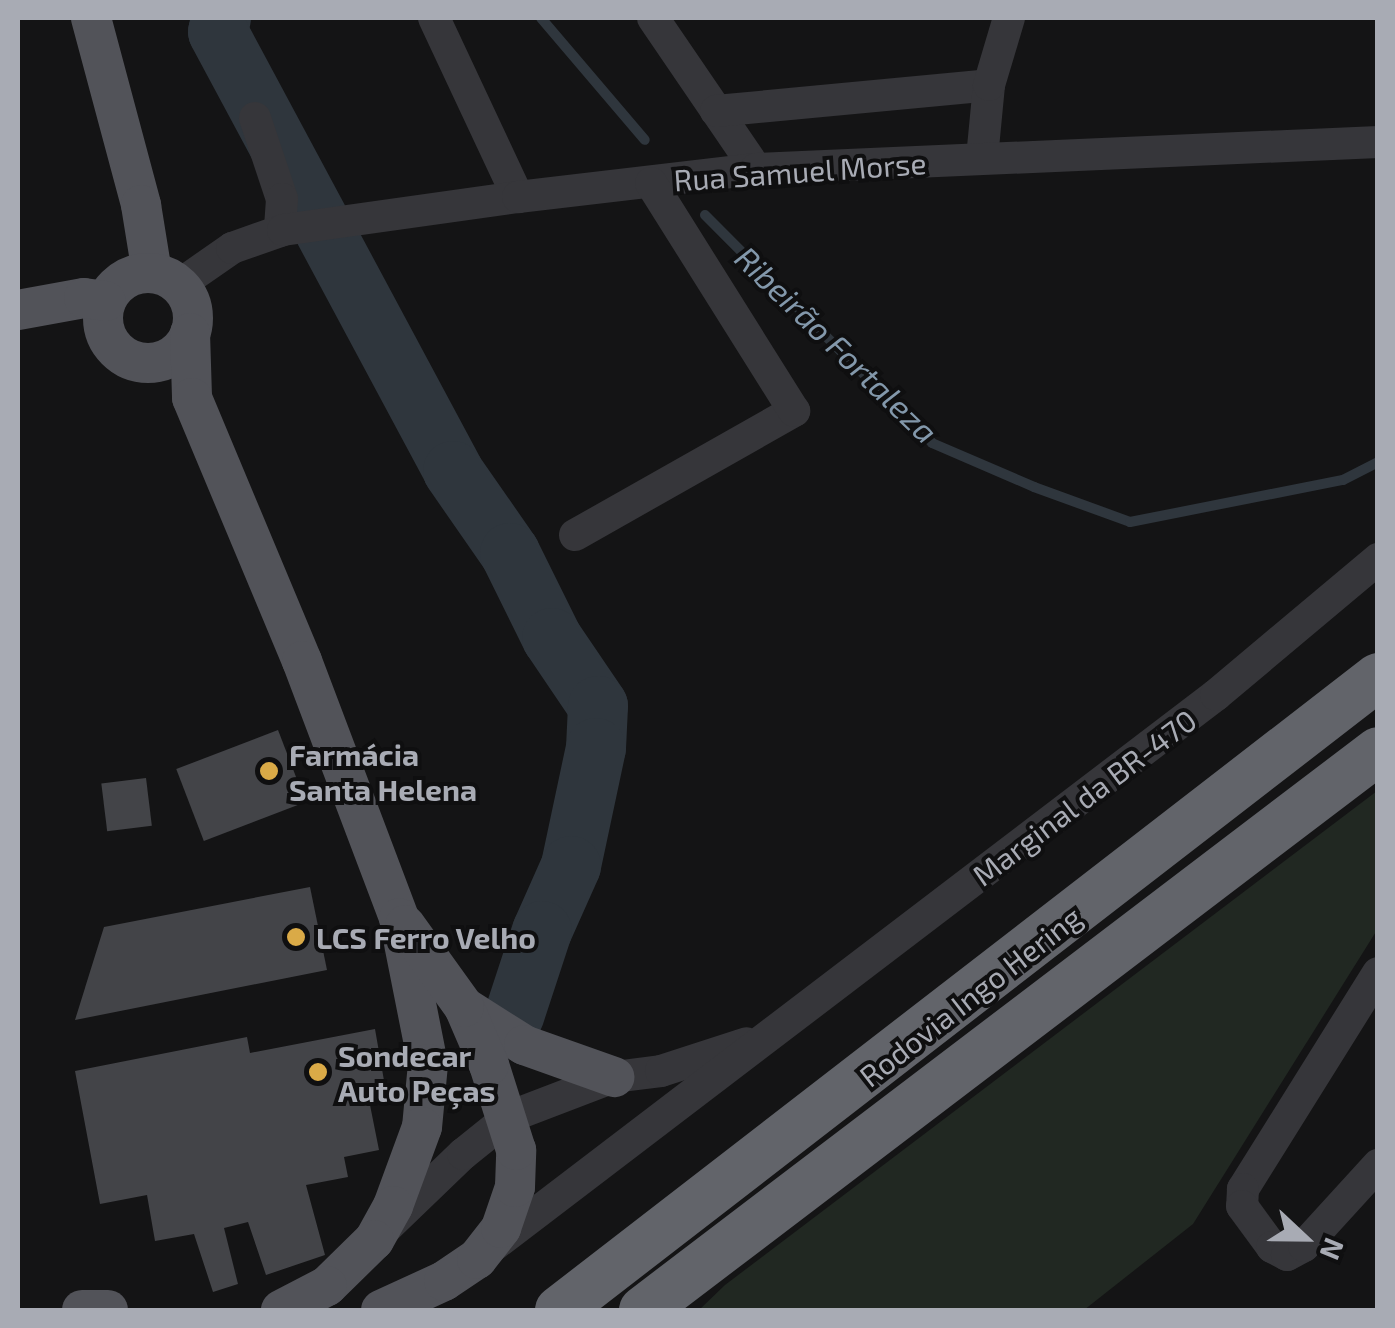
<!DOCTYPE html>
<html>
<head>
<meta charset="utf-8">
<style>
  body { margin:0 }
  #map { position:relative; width:1395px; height:1328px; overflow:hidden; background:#141415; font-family:"Exo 2",sans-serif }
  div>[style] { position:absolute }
  .green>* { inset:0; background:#212822 }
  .stream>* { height:10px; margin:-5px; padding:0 5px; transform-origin:5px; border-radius:5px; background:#2f363d }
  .river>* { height:60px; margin:-30px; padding:0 30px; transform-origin:30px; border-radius:30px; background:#2f363d }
  .building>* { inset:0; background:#434448; transform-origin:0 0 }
  .minor>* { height:32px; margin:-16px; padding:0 16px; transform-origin:16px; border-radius:16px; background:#36363a }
  .major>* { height:40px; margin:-20px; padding:0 20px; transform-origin:20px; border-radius:20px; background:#525359 }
  .major>.ring { margin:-20px; padding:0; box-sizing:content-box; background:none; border:40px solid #525359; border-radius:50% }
  .highway>* { height:48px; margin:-24px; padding:0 24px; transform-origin:24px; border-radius:24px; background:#62646a }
  .dots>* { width:28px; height:28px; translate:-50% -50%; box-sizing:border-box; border:5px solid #0f0f10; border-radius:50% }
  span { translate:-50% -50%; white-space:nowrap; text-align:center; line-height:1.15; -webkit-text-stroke:8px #0f0f10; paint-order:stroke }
  .street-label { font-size:30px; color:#a8abb4 }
  .poi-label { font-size:30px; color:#a8abb4; font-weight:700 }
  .left { translate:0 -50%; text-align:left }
  .water-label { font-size:32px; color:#8398ab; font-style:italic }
  .frame { position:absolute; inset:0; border:20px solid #a8abb4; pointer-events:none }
  .north { position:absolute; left:1255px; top:1188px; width:100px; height:100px; -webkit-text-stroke:8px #0f0f10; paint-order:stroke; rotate:112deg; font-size:28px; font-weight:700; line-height:40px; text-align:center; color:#a8abb4 }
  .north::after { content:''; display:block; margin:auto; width:35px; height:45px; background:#a8abb4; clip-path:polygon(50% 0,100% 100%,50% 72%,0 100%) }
</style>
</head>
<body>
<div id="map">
  <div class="green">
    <div style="clip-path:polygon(1377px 791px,1377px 930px,1193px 1224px,1084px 1310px,699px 1310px,725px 1285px)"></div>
  </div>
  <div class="stream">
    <div style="left:541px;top:18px;width:160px;rotate:49.6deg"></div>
    <div style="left:705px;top:215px;width:322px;rotate:45.1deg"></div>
    <div style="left:932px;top:443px;width:111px;rotate:23.3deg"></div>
    <div style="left:1034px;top:487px;width:102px;rotate:20deg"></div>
    <div style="left:1130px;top:522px;width:217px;rotate:-11.2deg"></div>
    <div style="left:1343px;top:480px;width:39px;rotate:-27deg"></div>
  </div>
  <div class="river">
    <div style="left:221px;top:18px;width:14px;rotate:102deg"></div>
    <div style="left:218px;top:32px;width:498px;rotate:61.8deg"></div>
    <div style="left:453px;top:471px;width:100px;rotate:55.2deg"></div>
    <div style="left:510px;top:553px;width:95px;rotate:63.7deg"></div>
    <div style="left:552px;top:638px;width:82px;rotate:55.9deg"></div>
    <div style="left:598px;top:706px;width:42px;rotate:92.7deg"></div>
    <div style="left:596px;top:748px;width:121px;rotate:102deg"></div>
    <div style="left:571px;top:866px;width:71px;rotate:114deg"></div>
    <div style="left:542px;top:931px;width:89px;rotate:108.2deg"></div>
  </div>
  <div class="building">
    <div style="left:278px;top:730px;width:77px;height:109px;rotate:69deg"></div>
    <div style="left:146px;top:778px;width:48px;height:45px;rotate:83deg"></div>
    <div style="clip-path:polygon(310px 887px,327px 970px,75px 1020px,104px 927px)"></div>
    <div style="clip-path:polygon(375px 1029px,386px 1092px,368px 1095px,379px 1150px,344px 1157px,348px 1177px,306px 1185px,325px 1255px,266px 1275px,248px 1222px,224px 1228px,238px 1284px,213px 1292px,194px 1234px,155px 1241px,147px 1195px,100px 1204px,75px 1071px,247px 1037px,250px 1053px)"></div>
  </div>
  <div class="minor">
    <div style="left:434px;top:18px;width:198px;rotate:64.9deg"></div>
    <div style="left:653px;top:18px;width:183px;rotate:55.7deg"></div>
    <div style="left:716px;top:111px;width:274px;rotate:-5.4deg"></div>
    <div style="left:255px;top:118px;width:85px;rotate:71.6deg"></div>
    <div style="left:282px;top:199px;width:32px;rotate:94deg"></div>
    <div style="left:982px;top:158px;width:73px;rotate:-84.5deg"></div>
    <div style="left:989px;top:85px;width:70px;rotate:-73.4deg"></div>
    <div style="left:179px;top:285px;width:65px;rotate:-34.9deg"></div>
    <div style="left:232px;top:248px;width:54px;rotate:-19.4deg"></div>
    <div style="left:283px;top:230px;width:237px;rotate:-8deg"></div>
    <div style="left:518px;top:197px;width:240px;rotate:-6.7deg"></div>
    <div style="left:756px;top:169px;width:623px;rotate:-2.49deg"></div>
    <div style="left:575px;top:535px;width:252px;rotate:-29.5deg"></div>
    <div style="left:794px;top:411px;width:269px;rotate:-122.1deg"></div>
    <div style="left:1378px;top:973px;width:255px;rotate:122deg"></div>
    <div style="left:1243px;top:1189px;width:17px;rotate:93deg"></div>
    <div style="left:1242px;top:1206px;width:51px;rotate:53.8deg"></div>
    <div style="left:1272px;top:1247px;width:17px;rotate:28deg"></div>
    <div style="left:1287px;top:1255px;width:19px;rotate:-28deg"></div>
    <div style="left:1304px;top:1246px;width:110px;rotate:-47.6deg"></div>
    <div style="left:386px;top:1228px;width:107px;rotate:-43.9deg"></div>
    <div style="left:463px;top:1154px;width:59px;rotate:-38.8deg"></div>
    <div style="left:509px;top:1117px;width:112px;rotate:-20.9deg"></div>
    <div style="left:614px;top:1077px;width:47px;rotate:-7.3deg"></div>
    <div style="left:661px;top:1071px;width:90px;rotate:-18deg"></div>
    <div style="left:489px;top:1249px;width:914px;rotate:-37.31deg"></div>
    <div style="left:1216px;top:695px;width:212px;rotate:-40deg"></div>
  </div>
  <div class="major">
    <div style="left:91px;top:18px;width:194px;rotate:75deg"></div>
    <div style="left:141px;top:205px;width:69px;rotate:80.8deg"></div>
    <div class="ring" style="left:103px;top:273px;width:50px;height:50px"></div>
    <div style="left:18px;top:310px;width:67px;rotate:-10.3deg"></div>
    <div style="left:84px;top:298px;width:22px;rotate:8deg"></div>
    <div style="left:190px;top:333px;width:65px;rotate:88.2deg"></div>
    <div style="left:192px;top:398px;width:285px;rotate:67.3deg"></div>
    <div style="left:302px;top:661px;width:275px;rotate:69.3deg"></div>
    <div style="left:399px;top:918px;width:149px;rotate:78.8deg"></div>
    <div style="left:428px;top:1064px;width:63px;rotate:95.4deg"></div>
    <div style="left:422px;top:1127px;width:84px;rotate:110.2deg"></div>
    <div style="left:393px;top:1206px;width:39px;rotate:119deg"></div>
    <div style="left:374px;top:1240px;width:66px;rotate:135.6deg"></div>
    <div style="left:327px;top:1286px;width:52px;rotate:152.4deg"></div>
    <div style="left:464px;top:1007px;width:71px;rotate:32.3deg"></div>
    <div style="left:524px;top:1045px;width:96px;rotate:19.6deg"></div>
    <div style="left:82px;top:1310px;width:26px"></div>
    <div style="left:381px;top:1310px;width:69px;rotate:-24.7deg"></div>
    <div style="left:444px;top:1281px;width:40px;rotate:-34deg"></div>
    <div style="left:477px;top:1259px;width:39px;rotate:-52deg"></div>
    <div style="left:501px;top:1228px;width:43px;rotate:-71.1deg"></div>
    <div style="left:515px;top:1187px;width:37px;rotate:-88deg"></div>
    <div style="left:516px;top:1150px;width:89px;rotate:-107.6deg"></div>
    <div style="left:489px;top:1065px;width:63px;rotate:-113.3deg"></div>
    <div style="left:464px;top:1007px;width:101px;rotate:-125.7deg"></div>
  </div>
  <div class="highway">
    <div style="left:559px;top:1310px;width:1035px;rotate:-37.7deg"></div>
    <div style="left:643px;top:1310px;width:923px;rotate:-37.25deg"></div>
  </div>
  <div class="dots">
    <div style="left:269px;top:771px;background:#daaa47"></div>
    <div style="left:296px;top:937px;background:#daaa47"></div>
    <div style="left:318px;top:1072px;background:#daaa47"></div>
  </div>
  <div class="street-label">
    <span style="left:800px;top:171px;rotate:-4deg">Rua Samuel Morse</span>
    <span style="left:1084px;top:797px;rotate:-37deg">Marginal da BR-470</span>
    <span style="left:970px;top:996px;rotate:-38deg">Rodovia Ingo Hering</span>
  </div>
  <div class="poi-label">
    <span class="left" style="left:289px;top:771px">Farmácia<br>Santa Helena</span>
    <span class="left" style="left:316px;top:937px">LCS Ferro Velho</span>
    <span class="left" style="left:338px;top:1072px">Sondecar<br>Auto Peças</span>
  </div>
  <div class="water-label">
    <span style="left:837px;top:344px;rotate:44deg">Ribeirão Fortaleza</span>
  </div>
  <div class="frame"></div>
  <div class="north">N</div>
</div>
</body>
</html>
